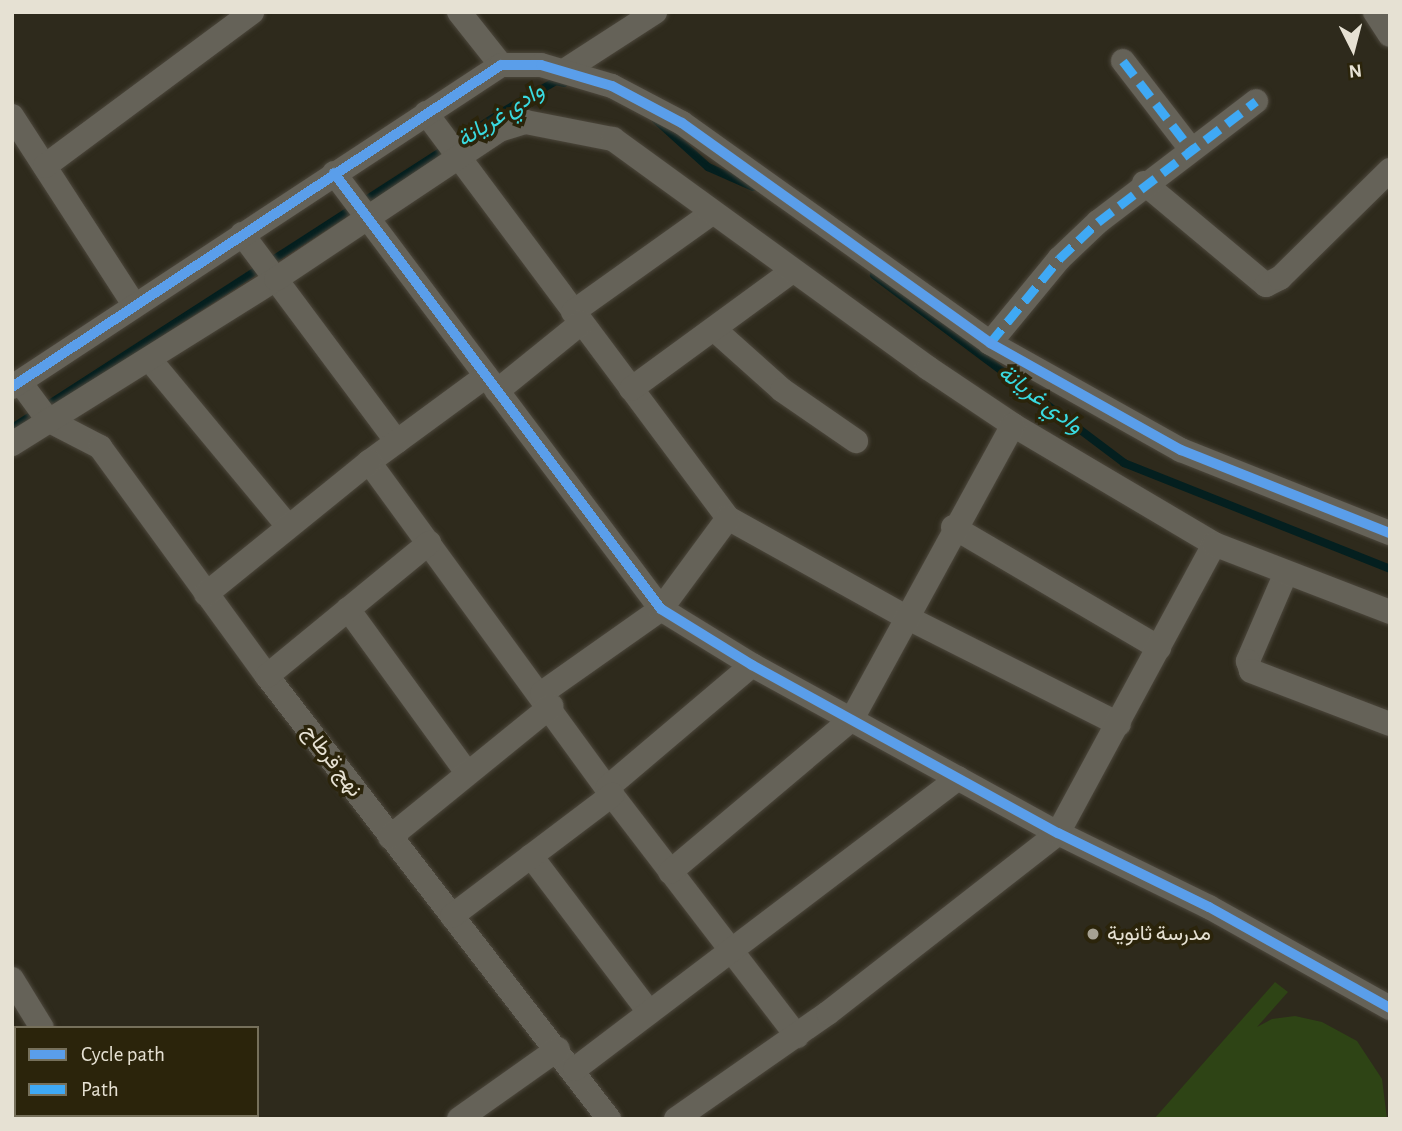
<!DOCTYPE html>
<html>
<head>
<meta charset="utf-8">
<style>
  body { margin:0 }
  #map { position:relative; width:1402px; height:1131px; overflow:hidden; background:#2e2a1c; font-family:"Alegreya Sans",Vazirmatn,sans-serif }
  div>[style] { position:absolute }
  .green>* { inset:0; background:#2e4415 }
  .stream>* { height:8px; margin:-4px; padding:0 4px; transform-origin:4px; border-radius:4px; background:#041f1f }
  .roads { filter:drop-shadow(0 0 2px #4c473c) drop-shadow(0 0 2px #4c473c) }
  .minor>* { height:24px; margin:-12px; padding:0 12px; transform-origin:12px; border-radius:12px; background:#656258 }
  .quiet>* { height:9px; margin-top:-4.5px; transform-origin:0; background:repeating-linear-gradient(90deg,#3fa9f5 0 18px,transparent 0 27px) }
  .cycleway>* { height:10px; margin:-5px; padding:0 5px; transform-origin:5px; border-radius:5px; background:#5a9eea }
  .dots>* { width:19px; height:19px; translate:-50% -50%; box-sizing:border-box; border:4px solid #2b240b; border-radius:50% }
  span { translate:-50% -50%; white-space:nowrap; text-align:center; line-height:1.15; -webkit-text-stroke:7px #2b240b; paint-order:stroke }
  .street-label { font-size:21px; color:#e6e1d3 }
  .poi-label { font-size:21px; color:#e6e1d3 }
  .left { translate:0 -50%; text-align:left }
  .water-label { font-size:23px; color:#39dae0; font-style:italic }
  .frame { position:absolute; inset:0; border:14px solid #e6e1d3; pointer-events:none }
  .legend { position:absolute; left:14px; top:1026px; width:245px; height:91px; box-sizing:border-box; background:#2b240b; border:2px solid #76705b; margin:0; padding:9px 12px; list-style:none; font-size:21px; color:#e6e1d3 }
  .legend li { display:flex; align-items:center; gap:14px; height:35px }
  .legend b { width:35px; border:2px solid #76705b }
  .north { position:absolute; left:1318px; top:14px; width:70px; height:70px; -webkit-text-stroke:5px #2b240b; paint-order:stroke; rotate:174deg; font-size:19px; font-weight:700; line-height:28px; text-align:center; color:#e6e1d3 }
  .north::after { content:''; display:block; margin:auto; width:24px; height:32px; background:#e6e1d3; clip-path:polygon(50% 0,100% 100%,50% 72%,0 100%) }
</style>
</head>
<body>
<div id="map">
  <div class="green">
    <div style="clip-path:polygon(1275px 982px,1288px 992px,1257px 1027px,1272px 1019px,1295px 1016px,1322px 1022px,1357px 1041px,1382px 1079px,1387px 1119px,1154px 1119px)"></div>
  </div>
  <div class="stream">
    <div style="left:656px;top:120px;width:70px;rotate:42.1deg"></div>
    <div style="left:708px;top:167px;width:49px;rotate:24deg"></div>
    <div style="left:874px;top:275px;width:313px;rotate:36.9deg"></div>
    <div style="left:1124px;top:463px;width:286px;rotate:21.7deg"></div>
    <div style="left:12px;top:428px;width:585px;rotate:-32.79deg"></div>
    <div style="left:504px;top:111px;width:60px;rotate:-30deg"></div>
    <div style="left:556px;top:81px;width:8px;rotate:14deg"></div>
  </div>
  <div class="roads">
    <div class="minor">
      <div style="left:459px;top:12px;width:68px;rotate:51.6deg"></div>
      <div style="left:1375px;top:12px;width:27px;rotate:57deg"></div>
      <div style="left:1123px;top:61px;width:110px;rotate:52.4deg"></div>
      <div style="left:567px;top:69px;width:105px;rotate:-32.9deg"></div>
      <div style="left:426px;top:113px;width:505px;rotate:53.29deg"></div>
      <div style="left:728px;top:518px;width:206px;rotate:29.1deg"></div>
      <div style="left:908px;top:618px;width:236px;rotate:26.7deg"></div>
      <div style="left:12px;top:116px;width:226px;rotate:57.1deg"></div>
      <div style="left:45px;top:166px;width:258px;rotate:-36.6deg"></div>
      <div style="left:334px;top:173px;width:545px;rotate:53.13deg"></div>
      <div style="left:661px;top:609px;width:107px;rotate:31.6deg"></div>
      <div style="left:752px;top:665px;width:349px;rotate:28.8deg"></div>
      <div style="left:1058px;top:833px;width:168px;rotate:26.1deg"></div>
      <div style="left:1209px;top:907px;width:207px;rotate:29.2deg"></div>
      <div style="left:1144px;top:183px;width:159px;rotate:39.9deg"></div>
      <div style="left:1266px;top:285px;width:16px;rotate:-27deg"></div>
      <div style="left:1280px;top:278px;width:154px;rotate:-44.5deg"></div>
      <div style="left:242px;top:234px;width:259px;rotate:53.3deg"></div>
      <div style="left:573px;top:312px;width:171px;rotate:-35.5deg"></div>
      <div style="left:715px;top:330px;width:90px;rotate:41.8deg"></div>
      <div style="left:782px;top:390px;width:90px;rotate:34.6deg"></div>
      <div style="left:990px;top:343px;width:109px;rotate:-50.6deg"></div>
      <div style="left:1059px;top:259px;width:54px;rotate:-43.5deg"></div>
      <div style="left:1098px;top:222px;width:199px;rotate:-37.4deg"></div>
      <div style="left:150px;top:360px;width:216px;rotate:50.3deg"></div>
      <div style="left:486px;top:376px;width:145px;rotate:143.7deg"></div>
      <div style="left:369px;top:462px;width:412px;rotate:53.9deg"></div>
      <div style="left:612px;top:795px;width:304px;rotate:52.5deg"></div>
      <div style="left:20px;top:382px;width:47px;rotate:53.6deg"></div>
      <div style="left:48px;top:420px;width:59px;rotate:27.4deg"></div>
      <div style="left:100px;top:447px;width:283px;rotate:53.9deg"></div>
      <div style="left:267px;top:676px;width:560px;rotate:52.33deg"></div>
      <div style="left:12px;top:387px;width:585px;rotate:-33.36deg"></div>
      <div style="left:501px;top:65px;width:40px"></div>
      <div style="left:541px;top:65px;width:74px;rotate:16.5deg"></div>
      <div style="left:612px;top:86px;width:79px;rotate:27.9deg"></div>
      <div style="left:682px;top:123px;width:379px;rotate:35.5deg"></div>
      <div style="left:990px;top:343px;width:219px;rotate:29.3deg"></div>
      <div style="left:1181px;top:450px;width:225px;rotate:21.7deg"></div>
      <div style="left:631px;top:389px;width:200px;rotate:-36.2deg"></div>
      <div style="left:497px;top:391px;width:108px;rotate:-39deg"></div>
      <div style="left:12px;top:444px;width:311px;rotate:-32deg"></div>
      <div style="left:276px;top:279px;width:268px;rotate:-33.7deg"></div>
      <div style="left:499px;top:130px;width:28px;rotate:-17deg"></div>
      <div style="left:526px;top:122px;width:89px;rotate:11.1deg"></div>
      <div style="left:613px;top:139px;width:389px;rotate:36deg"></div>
      <div style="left:928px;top:368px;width:102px;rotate:33.8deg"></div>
      <div style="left:1013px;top:425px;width:234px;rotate:30.6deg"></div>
      <div style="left:953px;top:527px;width:239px;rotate:30.4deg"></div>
      <div style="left:1285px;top:575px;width:94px;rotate:113.3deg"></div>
      <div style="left:1248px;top:661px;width:10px;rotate:73deg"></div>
      <div style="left:1251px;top:671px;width:149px;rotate:20.9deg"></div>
      <div style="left:206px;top:594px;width:210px;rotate:-39deg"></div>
      <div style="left:348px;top:609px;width:203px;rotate:54deg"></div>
      <div style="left:267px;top:676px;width:210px;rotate:-39.4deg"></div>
      <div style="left:542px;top:693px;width:146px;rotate:-35.2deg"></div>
      <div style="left:661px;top:609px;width:113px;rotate:-53.6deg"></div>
      <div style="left:607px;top:788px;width:190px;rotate:-40.3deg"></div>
      <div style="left:390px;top:837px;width:208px;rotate:-39.1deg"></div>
      <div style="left:531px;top:856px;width:196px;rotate:52.9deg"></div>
      <div style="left:670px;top:872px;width:238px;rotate:-40.1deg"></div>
      <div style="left:852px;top:719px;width:335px;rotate:-61.3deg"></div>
      <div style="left:452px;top:916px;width:201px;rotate:-37.1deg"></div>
      <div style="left:12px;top:979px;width:57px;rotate:58.5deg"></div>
      <div style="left:575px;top:1069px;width:481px;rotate:-37.2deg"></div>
      <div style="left:97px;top:1115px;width:4px;rotate:63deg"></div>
      <div style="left:459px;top:1119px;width:121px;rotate:-35.3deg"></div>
      <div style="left:676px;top:1119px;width:185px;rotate:-34.9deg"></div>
      <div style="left:828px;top:1013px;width:292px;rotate:-38deg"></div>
      <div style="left:1058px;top:833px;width:328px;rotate:-61.6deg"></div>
      <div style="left:1214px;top:544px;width:189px;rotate:21.1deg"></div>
    </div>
  </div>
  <div class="quiet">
    <div style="left:1123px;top:61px;width:110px;rotate:52.4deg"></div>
    <div style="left:990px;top:343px;width:109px;rotate:-50.6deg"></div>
    <div style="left:1059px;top:259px;width:54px;rotate:-43.5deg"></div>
    <div style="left:1098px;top:222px;width:199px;rotate:-37.4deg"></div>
  </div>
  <div class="cycleway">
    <div style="left:334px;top:173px;width:545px;rotate:53.13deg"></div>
    <div style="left:661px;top:609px;width:107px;rotate:31.6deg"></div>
    <div style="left:752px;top:665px;width:349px;rotate:28.8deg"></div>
    <div style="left:1058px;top:833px;width:168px;rotate:26.1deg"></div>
    <div style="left:1209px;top:907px;width:207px;rotate:29.2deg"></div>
    <div style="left:12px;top:387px;width:585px;rotate:-33.36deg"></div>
    <div style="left:501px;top:65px;width:40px"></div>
    <div style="left:541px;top:65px;width:74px;rotate:16.5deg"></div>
    <div style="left:612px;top:86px;width:79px;rotate:27.9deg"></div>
    <div style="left:682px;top:123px;width:379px;rotate:35.5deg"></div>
    <div style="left:990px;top:343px;width:219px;rotate:29.3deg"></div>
    <div style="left:1181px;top:450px;width:225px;rotate:21.7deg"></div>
  </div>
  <div class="dots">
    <div style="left:1093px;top:934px;background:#a6a193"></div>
  </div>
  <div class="street-label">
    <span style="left:332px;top:761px;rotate:53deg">نهج قرطاج</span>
  </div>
  <div class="poi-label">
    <span class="left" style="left:1107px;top:934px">مدرسة ثانوية</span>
  </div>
  <div class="water-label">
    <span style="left:501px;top:116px;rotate:-33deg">وادي غريانة</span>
    <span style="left:1040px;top:400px;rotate:37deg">وادي غريانة</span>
  </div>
  <div class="frame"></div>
  <ul class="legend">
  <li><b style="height:9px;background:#5a9eea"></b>Cycle path</li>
  <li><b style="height:9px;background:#3fa9f5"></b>Path</li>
  </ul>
  <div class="north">N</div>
</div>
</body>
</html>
